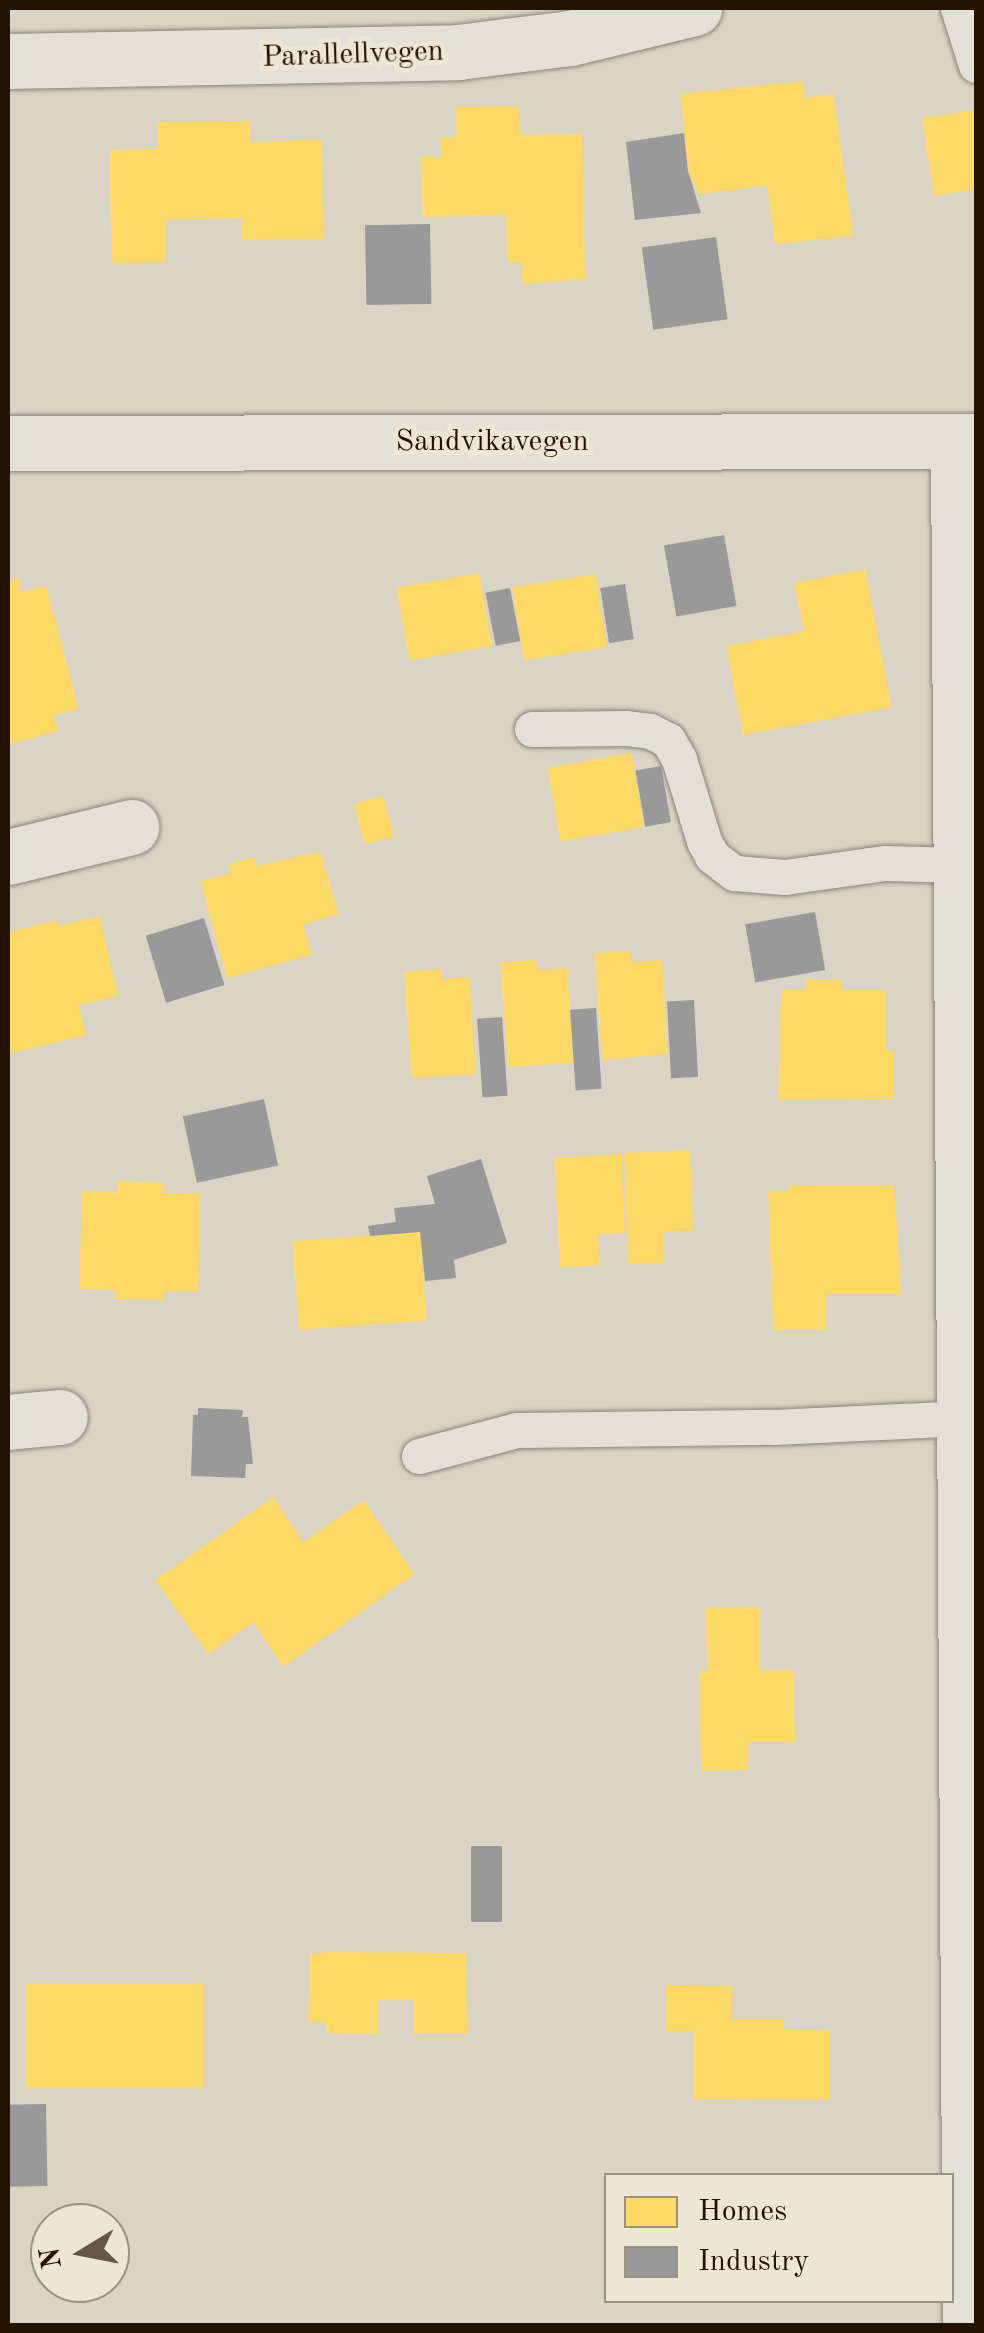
<!DOCTYPE html>
<html>
<head>
<meta charset="utf-8">
<style>
  body { margin:0 }
  #map { position:relative; width:984px; height:2333px; overflow:hidden; background:#dad4c4; font-family:"Old Standard TT",serif }
  div>[style] { position:absolute }
  .homes>* { inset:0; background:#ffd966; transform-origin:0 0 }
  .industry>* { inset:0; background:#999; transform-origin:0 0 }
  .roads { filter:drop-shadow(0 0 2px #8a8479) drop-shadow(0 0 2px #8a8479) }
  .lane>* { height:35px; margin:-17.5px; padding:0 17.5px; transform-origin:17.5px; border-radius:17.5px; background:#e3e0d8 }
  .street>* { height:55px; margin:-27.5px; padding:0 27.5px; transform-origin:27.5px; border-radius:27.5px; background:#e3e0d8 }
  .secondary>* { height:55px; margin:-27.5px; padding:0 27.5px; transform-origin:27.5px; border-radius:27.5px; background:#e3e0d8 }
  span { translate:-50% -50%; white-space:nowrap; text-align:center; line-height:1.15; -webkit-text-stroke:10px #ede6d3; paint-order:stroke }
  .street-label { font-size:30px; color:#251301 }
  .frame { position:absolute; inset:0; border:10px solid #251301; pointer-events:none }
  .legend { position:absolute; left:604px; top:2173px; width:350px; height:130px; box-sizing:border-box; background:#ede6d3; border:2px solid #9d927f; margin:0; padding:12px 18px; list-style:none; font-size:30px; color:#251301 }
  .legend li { display:flex; align-items:center; gap:20px; height:50px }
  .legend b { width:50px; border:2px solid #9d927f }
  .north { position:absolute; left:30px; top:2203px; width:100px; height:100px; box-sizing:border-box; background:#ede6d3; border:2px solid #9d927f; border-radius:50%; rotate:260deg; font-size:28px; font-weight:700; line-height:40px; text-align:center; color:#251301 }
  .north::after { content:''; display:block; margin:auto; width:35px; height:45px; background:#645745; clip-path:polygon(50% 0,100% 100%,50% 72%,0 100%) }
</style>
</head>
<body>
<div id="map">
  <div class="homes">
    <div style="clip-path:polygon(802px 81px,804px 98px,833px 94px,853px 236px,775px 244px,767px 186px,698px 194px,688px 171px,680px 94px)"></div>
    <div style="clip-path:polygon(518px 106px,520px 135px,582px 134px,585px 279px,522px 284px,521px 262px,507px 262px,506px 215px,423px 217px,420px 157px,441px 157px,440px 137px,456px 137px,455px 107px)"></div>
    <div style="clip-path:polygon(976px 110px,976px 189px,934px 196px,922px 118px)"></div>
    <div style="clip-path:polygon(249px 121px,250px 142px,322px 140px,323px 239px,242px 240px,241px 218px,166px 220px,166px 262px,112px 263px,109px 150px,157px 149px,157px 122px)"></div>
    <div style="clip-path:polygon(865px 569px,891px 707px,743px 735px,726px 646px,804px 631px,794px 583px)"></div>
    <div style="left:479px;top:573px;width:74px;height:84px;rotate:80deg"></div>
    <div style="left:595px;top:574px;width:74px;height:84px;rotate:81deg"></div>
    <div style="clip-path:polygon(18px 578px,21px 592px,46px 586px,78px 709px,53px 715px,58px 731px,8px 744px,8px 581px)"></div>
    <div style="left:631px;top:753px;width:75px;height:85px;rotate:80deg"></div>
    <div style="left:383px;top:796px;width:42px;height:30px;rotate:76deg"></div>
    <div style="clip-path:polygon(320px 852px,338px 914px,303px 924px,311px 955px,227px 978px,200px 881px,230px 873px,228px 864px,254px 857px,256px 866px)"></div>
    <div style="clip-path:polygon(99px 916px,118px 996px,78px 1005px,86px 1035px,8px 1054px,8px 932px,56px 920px,58px 926px)"></div>
    <div style="clip-path:polygon(629px 951px,632px 962px,662px 960px,667px 1054px,602px 1060px,594px 953px)"></div>
    <div style="clip-path:polygon(535px 960px,538px 970px,567px 968px,573px 1063px,508px 1067px,500px 962px)"></div>
    <div style="clip-path:polygon(441px 969px,442px 979px,469px 977px,476px 1074px,411px 1078px,404px 972px)"></div>
    <div style="clip-path:polygon(805px 980px,841px 980px,841px 990px,885px 990px,885px 1051px,894px 1051px,894px 1099px,778px 1100px,781px 990px,805px 990px)"></div>
    <div style="clip-path:polygon(690px 1150px,693px 1230px,663px 1232px,664px 1263px,628px 1264px,624px 1153px)"></div>
    <div style="clip-path:polygon(621px 1154px,625px 1233px,598px 1234px,599px 1265px,560px 1268px,554px 1158px)"></div>
    <div style="clip-path:polygon(118px 1181px,164px 1183px,163px 1193px,200px 1193px,198px 1292px,163px 1291px,163px 1300px,114px 1299px,115px 1290px,79px 1289px,82px 1191px,118px 1192px)"></div>
    <div style="clip-path:polygon(788px 1185px,894px 1185px,901px 1294px,825px 1294px,825px 1330px,773px 1330px,768px 1191px,788px 1192px)"></div>
    <div style="left:420px;top:1232px;width:89px;height:128px;rotate:86deg"></div>
    <div style="clip-path:polygon(273px 1497px,303px 1542px,363px 1500px,414px 1574px,283px 1667px,253px 1622px,208px 1654px,155px 1580px)"></div>
    <div style="clip-path:polygon(760px 1607px,760px 1671px,793px 1670px,795px 1742px,748px 1742px,748px 1770px,701px 1771px,699px 1671px,707px 1671px,706px 1608px)"></div>
    <div style="clip-path:polygon(327px 1952px,466px 1953px,467px 2034px,413px 2034px,414px 2000px,377px 2000px,377px 2034px,327px 2033px,326px 2023px,308px 2021px,310px 1954px)"></div>
    <div style="left:203px;top:1983px;width:105px;height:178px;rotate:90deg"></div>
    <div style="clip-path:polygon(666px 1985px,731px 1986px,731px 2019px,784px 2019px,784px 2030px,830px 2030px,830px 2100px,693px 2099px,694px 2031px,665px 2031px)"></div>
  </div>
  <div class="industry">
    <div style="clip-path:polygon(684px 133px,688px 171px,701px 213px,635px 220px,626px 142px)"></div>
    <div style="left:430px;top:224px;width:80px;height:65px;rotate:89deg"></div>
    <div style="left:716px;top:237px;width:83px;height:75px;rotate:82deg"></div>
    <div style="left:724px;top:535px;width:72px;height:61px;rotate:80deg"></div>
    <div style="left:625px;top:584px;width:56px;height:25px;rotate:81deg"></div>
    <div style="left:510px;top:588px;width:54px;height:25px;rotate:79deg"></div>
    <div style="left:661px;top:766px;width:57px;height:26px;rotate:80deg"></div>
    <div style="left:815px;top:912px;width:59px;height:71px;rotate:80deg"></div>
    <div style="left:204px;top:918px;width:70px;height:61px;rotate:73deg"></div>
    <div style="left:694px;top:1000px;width:77px;height:27px;rotate:87deg"></div>
    <div style="left:596px;top:1008px;width:81px;height:26px;rotate:86deg"></div>
    <div style="left:502px;top:1017px;width:79px;height:25px;rotate:86deg"></div>
    <div style="left:264px;top:1099px;width:68px;height:83px;rotate:78deg"></div>
    <div style="clip-path:polygon(481px 1159px,507px 1243px,454px 1260px,456px 1278px,425px 1281px,420px 1232px,370px 1236px,368px 1226px,396px 1222px,394px 1208px,435px 1204px,427px 1176px)"></div>
    <div style="clip-path:polygon(198px 1408px,243px 1410px,242px 1417px,248px 1417px,253px 1464px,246px 1464px,245px 1478px,191px 1476px,193px 1415px,198px 1415px)"></div>
    <div style="left:471px;top:1846px;width:31px;height:76px"></div>
    <div style="left:46px;top:2104px;width:82px;height:38px;rotate:89deg"></div>
  </div>
  <div class="roads">
    <div class="lane">
      <div style="left:958px;top:8px;width:60px;rotate:72.5deg"></div>
      <div style="left:532px;top:729px;width:94px;rotate:-0.6deg"></div>
      <div style="left:626px;top:728px;width:24px;rotate:7deg"></div>
      <div style="left:650px;top:731px;width:20px;rotate:27deg"></div>
      <div style="left:668px;top:740px;width:22px;rotate:60deg"></div>
      <div style="left:679px;top:759px;width:86px;rotate:73deg"></div>
      <div style="left:704px;top:841px;width:17px;rotate:62deg"></div>
      <div style="left:712px;top:856px;width:28px;rotate:38deg"></div>
      <div style="left:734px;top:873px;width:51px;rotate:4.5deg"></div>
      <div style="left:785px;top:877px;width:101px;rotate:-8deg"></div>
      <div style="left:885px;top:863px;width:76px;rotate:1.5deg"></div>
      <div style="left:419px;top:1456px;width:101px;rotate:-14.9deg"></div>
      <div style="left:517px;top:1430px;width:257px;rotate:-0.7deg"></div>
      <div style="left:774px;top:1427px;width:191px;rotate:-2.7deg"></div>
    </div>
    <div class="street">
      <div style="left:8px;top:61px;width:450px;rotate:-1.1deg"></div>
      <div style="left:458px;top:52px;width:113px;rotate:-7.1deg"></div>
      <div style="left:570px;top:38px;width:128px;rotate:-13.6deg"></div>
      <div style="left:958px;top:442px;width:1884px;rotate:89.64deg"></div>
      <div style="left:8px;top:857px;width:127px;rotate:-13.7deg"></div>
      <div style="left:8px;top:1422px;width:52px;rotate:-5.5deg"></div>
    </div>
    <div class="secondary">
      <div style="left:8px;top:443px;width:968px;rotate:-0.12deg"></div>
    </div>
  </div>
  <div class="street-label">
    <span style="left:353px;top:55px;rotate:-2deg">Parallellvegen</span>
    <span style="left:492px;top:442px">Sandvikavegen</span>
  </div>
  <div class="frame"></div>
  <ul class="legend">
  <li><b style="height:28px;background:#ffd966"></b>Homes</li>
  <li><b style="height:28px;background:#999"></b>Industry</li>
  </ul>
  <div class="north">N</div>
</div>
</body>
</html>
